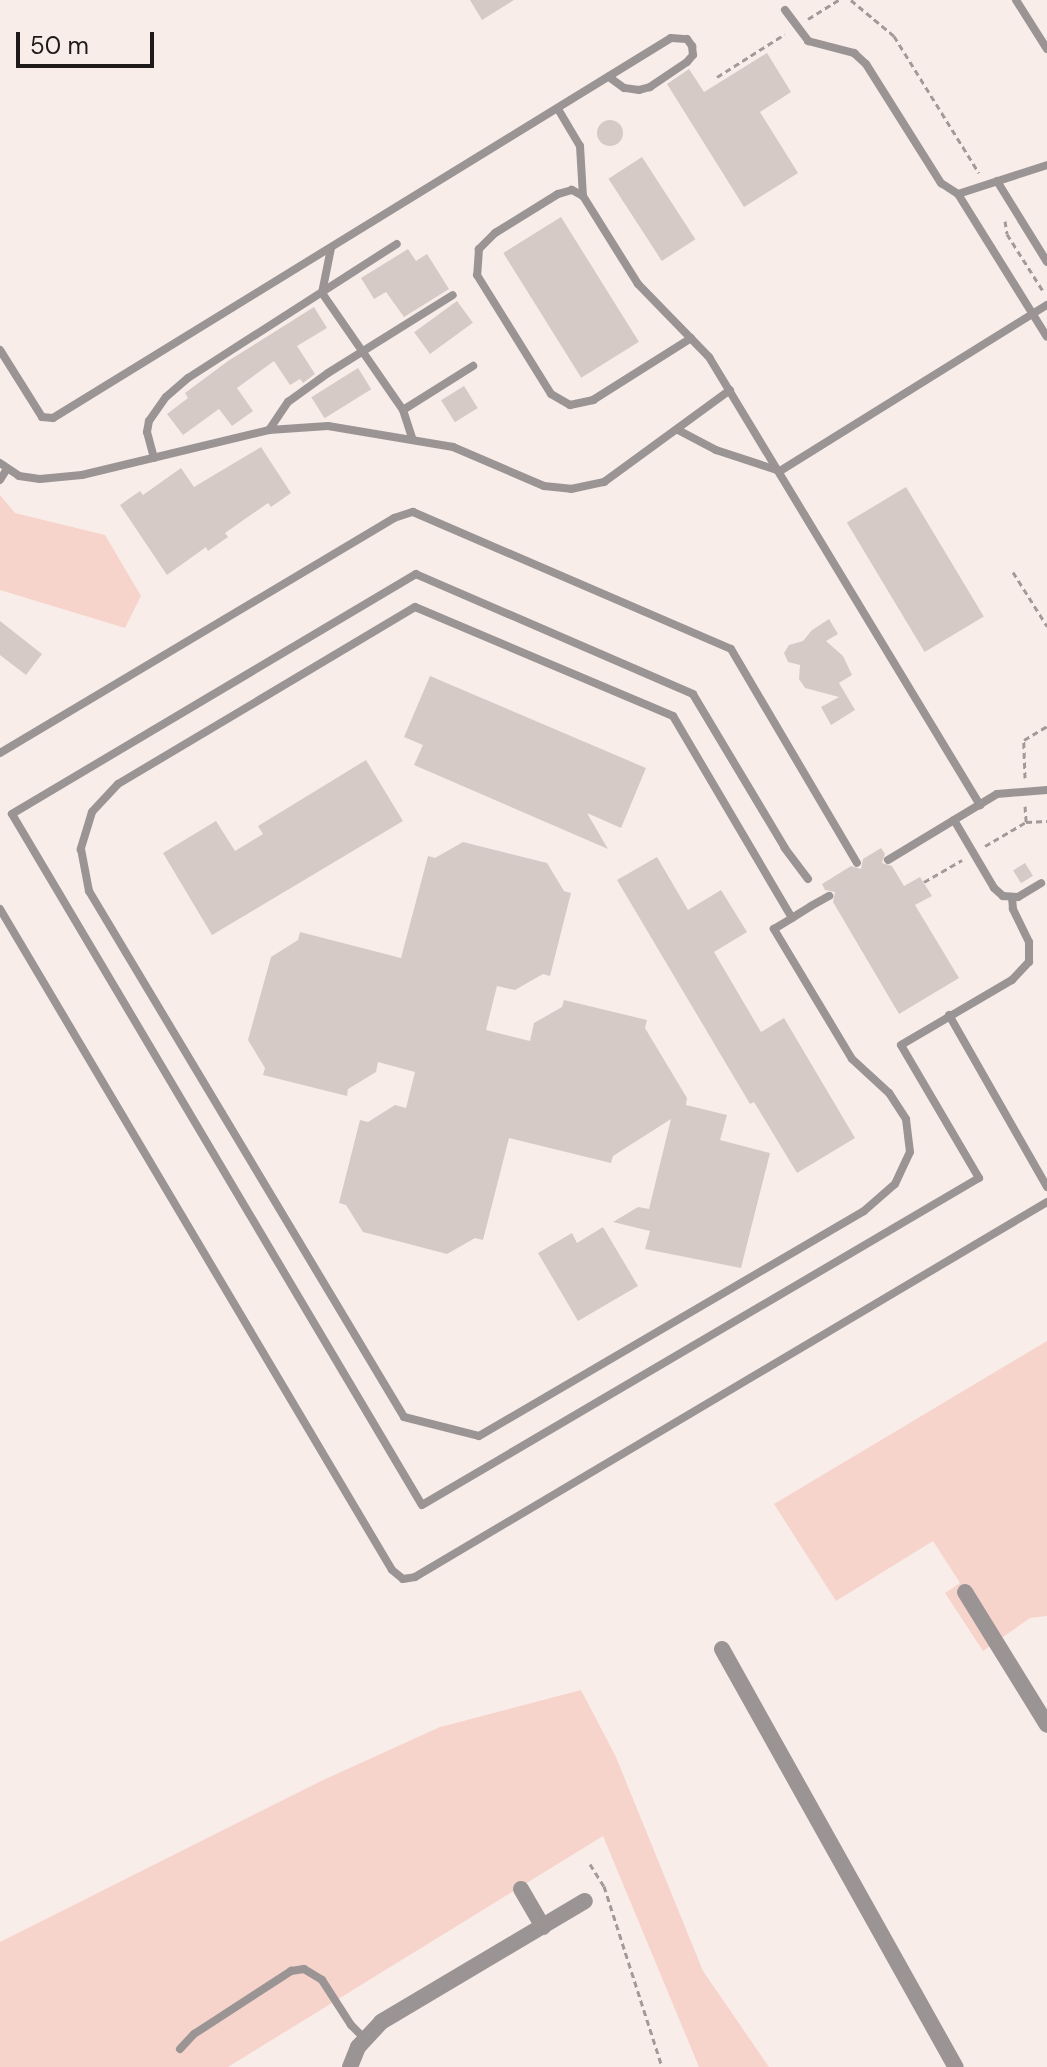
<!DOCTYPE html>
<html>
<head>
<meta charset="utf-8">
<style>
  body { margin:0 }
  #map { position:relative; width:1047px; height:2067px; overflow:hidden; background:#f9edea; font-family:"DM Sans",sans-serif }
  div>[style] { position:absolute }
  .green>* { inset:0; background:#f7d4cb }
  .building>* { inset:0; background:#d6cac7; transform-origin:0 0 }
  .round { border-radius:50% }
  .path>* { height:3px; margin-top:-1.5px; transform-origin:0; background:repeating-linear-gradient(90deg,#a39a98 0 6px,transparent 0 10px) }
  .service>* { height:8px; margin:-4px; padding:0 4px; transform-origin:4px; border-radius:4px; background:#9a9594 }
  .minor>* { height:16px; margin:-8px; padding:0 8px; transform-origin:8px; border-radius:8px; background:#9a9594 }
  span { translate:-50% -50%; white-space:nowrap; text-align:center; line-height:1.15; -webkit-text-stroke:6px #f9edea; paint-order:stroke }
  .scale { position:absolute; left:16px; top:32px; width:138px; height:36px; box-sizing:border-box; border:4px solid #1e1a19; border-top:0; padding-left:10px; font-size:24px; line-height:28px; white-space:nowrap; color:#1e1a19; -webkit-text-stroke:6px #f9edea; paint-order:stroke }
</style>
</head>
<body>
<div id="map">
  <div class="green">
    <div style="clip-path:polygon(0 495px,15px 513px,105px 535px,141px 596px,125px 628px,0 590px)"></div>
    <div style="clip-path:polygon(1047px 1341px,1047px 1616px,1030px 1618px,983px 1651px,945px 1593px,960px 1583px,933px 1541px,836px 1601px,774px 1504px)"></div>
    <div style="clip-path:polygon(581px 1690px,616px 1757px,703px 1971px,769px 2067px,699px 2067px,603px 1836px,228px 2067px,0 2067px,0 1942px,321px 1781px,440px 1727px)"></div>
  </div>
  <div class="building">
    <div style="clip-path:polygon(470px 0,514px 0,482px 20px)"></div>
    <div style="clip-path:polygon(767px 53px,791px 92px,760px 112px,798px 173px,744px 207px,667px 84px,689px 69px,704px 92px)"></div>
    <div class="round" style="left:597px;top:120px;width:26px;height:26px"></div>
    <div style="left:642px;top:157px;width:98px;height:40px;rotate:57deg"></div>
    <div style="left:561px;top:217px;width:147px;height:68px;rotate:58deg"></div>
    <div style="clip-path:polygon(408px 249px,416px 261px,427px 254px,449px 289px,404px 317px,386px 292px,374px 299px,361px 278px)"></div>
    <div style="left:457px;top:301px;width:27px;height:53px;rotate:54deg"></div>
    <div style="clip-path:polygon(314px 307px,327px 328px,297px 346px,315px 374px,303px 383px,300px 379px,290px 385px,274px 361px,237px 388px,253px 411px,232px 426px,219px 409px,183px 435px,167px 414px,188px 398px,185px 393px,228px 361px)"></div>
    <div style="left:358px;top:368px;width:25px;height:55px;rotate:58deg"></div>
    <div style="left:464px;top:386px;width:26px;height:27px;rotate:58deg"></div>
    <div style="clip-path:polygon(261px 447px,291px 493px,271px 507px,268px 503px,225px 533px,228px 537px,208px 551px,206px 547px,167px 575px,120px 505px,140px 491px,143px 495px,181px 468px,194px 487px)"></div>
    <div style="left:906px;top:487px;width:151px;height:69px;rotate:59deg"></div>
    <div style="clip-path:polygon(829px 619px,838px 634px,826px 641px,843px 656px,852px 675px,839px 683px,855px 710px,831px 725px,821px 707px,839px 697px,805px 688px,799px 679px,800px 665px,788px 662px,784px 653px,789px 645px,803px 641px,812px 630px)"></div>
    <div style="clip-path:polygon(0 621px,42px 654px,26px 675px,0 655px)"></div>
    <div style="clip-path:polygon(430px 676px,646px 768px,621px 828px,587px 813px,608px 849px,414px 765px,423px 745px,404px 737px)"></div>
    <div style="clip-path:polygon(366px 760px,403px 821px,212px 935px,163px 853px,216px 821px,235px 851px,263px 834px,258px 826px)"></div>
    <div style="clip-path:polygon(463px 842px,547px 863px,564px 891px,571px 893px,550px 976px,543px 974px,515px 990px,497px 986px,486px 1030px,530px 1041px,534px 1023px,562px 1007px,564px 1000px,647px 1020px,645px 1028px,687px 1098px,686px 1105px,727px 1115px,720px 1140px,770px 1153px,741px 1268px,645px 1249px,650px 1231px,613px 1222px,638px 1207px,649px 1209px,671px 1119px,613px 1156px,611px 1163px,509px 1138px,483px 1240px,475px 1238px,447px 1254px,363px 1232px,346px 1205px,339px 1203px,360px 1120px,368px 1122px,395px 1105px,406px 1108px,415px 1072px,378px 1062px,376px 1072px,348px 1089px,347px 1096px,263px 1075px,265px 1068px,248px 1040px,271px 957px,298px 940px,300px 932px,401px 958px,428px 856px,435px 858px)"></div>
    <div style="clip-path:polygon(881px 848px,885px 854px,882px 863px,892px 866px,904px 886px,920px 877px,932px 896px,915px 905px,959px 978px,899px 1014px,833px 902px,835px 892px,825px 890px,822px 884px,851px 866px,861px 869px,863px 859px)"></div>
    <div style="clip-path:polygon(657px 857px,688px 910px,721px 890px,747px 932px,714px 952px,761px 1032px,784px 1018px,855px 1138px,797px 1173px,754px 1102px,750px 1104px,617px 880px)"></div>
    <div style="left:1025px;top:863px;width:15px;height:14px;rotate:58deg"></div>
    <div style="clip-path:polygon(603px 1227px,638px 1286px,578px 1321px,538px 1253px,572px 1233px,577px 1243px)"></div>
  </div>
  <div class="path">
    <div style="left:851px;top:0;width:56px;rotate:39.9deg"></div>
    <div style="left:894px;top:36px;width:161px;rotate:58.2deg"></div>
    <div style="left:808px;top:19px;width:36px;rotate:-32deg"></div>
    <div style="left:717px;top:77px;width:80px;rotate:-32.3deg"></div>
    <div style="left:1005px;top:221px;width:13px;rotate:81deg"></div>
    <div style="left:1007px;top:234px;width:67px;rotate:57.7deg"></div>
    <div style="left:1013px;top:572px;width:64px;rotate:57.8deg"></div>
    <div style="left:1025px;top:778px;width:38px;rotate:-92deg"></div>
    <div style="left:1024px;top:740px;width:27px;rotate:-31deg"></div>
    <div style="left:1025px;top:806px;width:16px;rotate:86deg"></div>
    <div style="left:985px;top:846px;width:48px;rotate:-30.3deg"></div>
    <div style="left:1026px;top:822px;width:21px;rotate:-3deg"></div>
    <div style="left:924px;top:882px;width:44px;rotate:-30.1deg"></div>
    <div style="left:590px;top:1864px;width:26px;rotate:58deg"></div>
    <div style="left:604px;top:1886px;width:190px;rotate:72.2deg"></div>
  </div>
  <div class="service">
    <div style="left:1016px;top:0;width:58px;rotate:57.7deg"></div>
    <div style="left:785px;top:10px;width:39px;rotate:53deg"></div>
    <div style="left:808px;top:41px;width:48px;rotate:14.6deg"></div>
    <div style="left:854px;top:53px;width:16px;rotate:43deg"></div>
    <div style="left:866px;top:64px;width:141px;rotate:57.8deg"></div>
    <div style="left:941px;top:183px;width:20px;rotate:33deg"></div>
    <div style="left:958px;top:194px;width:168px;rotate:58.1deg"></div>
    <div style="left:558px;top:109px;width:43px;rotate:59.3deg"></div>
    <div style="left:580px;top:146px;width:50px;rotate:86.6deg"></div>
    <div style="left:583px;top:196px;width:104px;rotate:58deg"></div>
    <div style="left:638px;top:284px;width:102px;rotate:45.8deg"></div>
    <div style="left:709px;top:357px;width:524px;rotate:58.83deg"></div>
    <div style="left:997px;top:181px;width:95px;rotate:58.3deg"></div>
    <div style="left:958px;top:194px;width:94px;rotate:-18deg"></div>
    <div style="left:583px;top:196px;width:13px;rotate:-151deg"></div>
    <div style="left:572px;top:190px;width:15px;rotate:164deg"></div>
    <div style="left:558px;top:194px;width:74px;rotate:148.2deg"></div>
    <div style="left:495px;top:233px;width:23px;rotate:135deg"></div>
    <div style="left:479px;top:249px;width:26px;rotate:94deg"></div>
    <div style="left:477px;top:275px;width:140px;rotate:58.1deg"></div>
    <div style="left:551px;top:394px;width:22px;rotate:30deg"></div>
    <div style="left:570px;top:405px;width:24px;rotate:-12deg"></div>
    <div style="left:593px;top:400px;width:116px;rotate:-32.3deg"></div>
    <div style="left:331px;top:248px;width:46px;rotate:101.3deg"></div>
    <div style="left:322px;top:293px;width:142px;rotate:55.3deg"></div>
    <div style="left:403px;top:410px;width:29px;rotate:72deg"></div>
    <div style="left:0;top:350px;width:79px;rotate:57.9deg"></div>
    <div style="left:42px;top:417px;width:11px;rotate:5deg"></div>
    <div style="left:53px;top:418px;width:725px;rotate:-31.59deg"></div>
    <div style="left:671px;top:38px;width:16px;rotate:4deg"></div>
    <div style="left:687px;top:39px;width:9px;rotate:54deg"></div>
    <div style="left:692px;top:46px;width:9px;rotate:84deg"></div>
    <div style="left:693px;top:55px;width:9px;rotate:131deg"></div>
    <div style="left:687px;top:62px;width:45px;rotate:146deg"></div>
    <div style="left:650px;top:87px;width:11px;rotate:165deg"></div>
    <div style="left:639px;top:90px;width:15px;rotate:-172deg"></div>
    <div style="left:624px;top:88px;width:19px;rotate:-144deg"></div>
    <div style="left:403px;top:410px;width:83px;rotate:-32.2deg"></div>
    <div style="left:269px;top:430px;width:34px;rotate:-56deg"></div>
    <div style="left:288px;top:402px;width:49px;rotate:-35.9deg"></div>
    <div style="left:328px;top:373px;width:147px;rotate:-32deg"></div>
    <div style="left:678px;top:430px;width:43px;rotate:27.8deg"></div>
    <div style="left:716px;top:450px;width:67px;rotate:18.2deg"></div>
    <div style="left:780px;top:471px;width:314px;rotate:-31.9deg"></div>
    <div style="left:154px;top:458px;width:27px;rotate:-105deg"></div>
    <div style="left:147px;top:432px;width:11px;rotate:-80deg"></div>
    <div style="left:149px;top:421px;width:29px;rotate:-55deg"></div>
    <div style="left:166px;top:397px;width:29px;rotate:-41deg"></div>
    <div style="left:188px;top:378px;width:248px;rotate:-32.7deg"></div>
    <div style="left:0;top:463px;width:23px;rotate:34deg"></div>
    <div style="left:19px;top:476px;width:21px;rotate:8deg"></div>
    <div style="left:40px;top:479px;width:42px;rotate:-5.4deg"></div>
    <div style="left:82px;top:475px;width:192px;rotate:-13.5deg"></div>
    <div style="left:269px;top:430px;width:59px;rotate:-3.9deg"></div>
    <div style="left:328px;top:426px;width:127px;rotate:9.5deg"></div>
    <div style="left:453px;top:447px;width:99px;rotate:23.2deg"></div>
    <div style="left:544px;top:486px;width:27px;rotate:6deg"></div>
    <div style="left:571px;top:489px;width:34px;rotate:-12deg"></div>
    <div style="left:604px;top:482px;width:156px;rotate:-36.1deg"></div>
    <div style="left:0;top:480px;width:13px;rotate:-58deg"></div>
    <div style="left:0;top:753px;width:459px;rotate:-30.8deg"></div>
    <div style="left:394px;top:518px;width:20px;rotate:-18deg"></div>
    <div style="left:413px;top:512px;width:346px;rotate:23.3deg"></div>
    <div style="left:731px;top:649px;width:248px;rotate:59.5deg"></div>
    <div style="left:954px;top:820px;width:79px;rotate:59.5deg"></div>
    <div style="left:994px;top:888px;width:12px;rotate:42deg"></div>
    <div style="left:1003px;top:896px;width:15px;rotate:4deg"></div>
    <div style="left:1018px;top:897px;width:27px;rotate:-31deg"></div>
    <div style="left:888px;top:860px;width:127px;rotate:-31.2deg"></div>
    <div style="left:997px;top:794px;width:50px;rotate:-4.6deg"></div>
    <div style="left:808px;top:879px;width:39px;rotate:-127deg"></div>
    <div style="left:785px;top:848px;width:179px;rotate:-120.9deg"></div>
    <div style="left:693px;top:694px;width:302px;rotate:-156.6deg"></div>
    <div style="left:416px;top:574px;width:470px;rotate:149.3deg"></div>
    <div style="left:12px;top:814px;width:803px;rotate:59.32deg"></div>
    <div style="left:422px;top:1505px;width:646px;rotate:-30.42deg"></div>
    <div style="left:979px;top:1178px;width:154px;rotate:-120.4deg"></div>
    <div style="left:901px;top:1045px;width:129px;rotate:-30.4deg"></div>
    <div style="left:1012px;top:980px;width:25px;rotate:-47deg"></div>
    <div style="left:1029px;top:962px;width:20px;rotate:-90deg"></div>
    <div style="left:1029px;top:942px;width:37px;rotate:-116deg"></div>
    <div style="left:1013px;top:909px;width:11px;rotate:-95deg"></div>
    <div style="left:0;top:909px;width:768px;rotate:59.33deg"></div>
    <div style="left:392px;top:1570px;width:14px;rotate:39deg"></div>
    <div style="left:403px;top:1579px;width:12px;rotate:-9deg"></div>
    <div style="left:415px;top:1577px;width:735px;rotate:-30.68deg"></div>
    <div style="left:792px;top:918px;width:234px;rotate:-120.5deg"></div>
    <div style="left:673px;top:716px;width:280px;rotate:-157.1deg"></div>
    <div style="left:415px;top:607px;width:346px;rotate:149.2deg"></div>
    <div style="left:118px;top:784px;width:38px;rotate:133deg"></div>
    <div style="left:92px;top:812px;width:39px;rotate:107deg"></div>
    <div style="left:81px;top:849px;width:43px;rotate:79.2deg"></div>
    <div style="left:89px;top:891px;width:613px;rotate:59.08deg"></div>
    <div style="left:404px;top:1417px;width:77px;rotate:14.2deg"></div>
    <div style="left:479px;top:1436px;width:446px;rotate:-30.3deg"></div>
    <div style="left:864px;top:1211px;width:41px;rotate:-41.1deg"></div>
    <div style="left:895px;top:1184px;width:35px;rotate:-65deg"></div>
    <div style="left:910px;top:1152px;width:33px;rotate:-97deg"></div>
    <div style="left:906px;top:1119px;width:31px;rotate:-123deg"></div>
    <div style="left:889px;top:1093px;width:50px;rotate:-137.4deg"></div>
    <div style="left:852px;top:1059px;width:152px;rotate:-121deg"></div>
    <div style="left:774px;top:929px;width:21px;rotate:-31deg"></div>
    <div style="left:792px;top:918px;width:22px;rotate:-32deg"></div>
    <div style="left:811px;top:906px;width:21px;rotate:-29deg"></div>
    <div style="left:949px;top:1015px;width:198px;rotate:60.3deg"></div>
    <div style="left:180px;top:2049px;width:21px;rotate:-47deg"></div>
    <div style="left:194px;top:2034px;width:116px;rotate:-33deg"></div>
    <div style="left:291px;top:1971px;width:13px;rotate:-9deg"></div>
    <div style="left:304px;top:1969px;width:21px;rotate:31deg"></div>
    <div style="left:322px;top:1980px;width:54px;rotate:57.2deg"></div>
    <div style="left:351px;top:2025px;width:18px;rotate:45deg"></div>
  </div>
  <div class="minor">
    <div style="left:965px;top:1592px;width:156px;rotate:58.3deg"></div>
    <div style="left:722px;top:1649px;width:479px;rotate:60.8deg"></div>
    <div style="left:521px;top:1889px;width:44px;rotate:59.9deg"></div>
    <div style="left:350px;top:2067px;width:22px;rotate:-68deg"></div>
    <div style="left:358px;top:2047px;width:34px;rotate:-47deg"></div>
    <div style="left:381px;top:2022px;width:237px;rotate:-30.7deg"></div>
  </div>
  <div class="scale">50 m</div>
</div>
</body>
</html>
